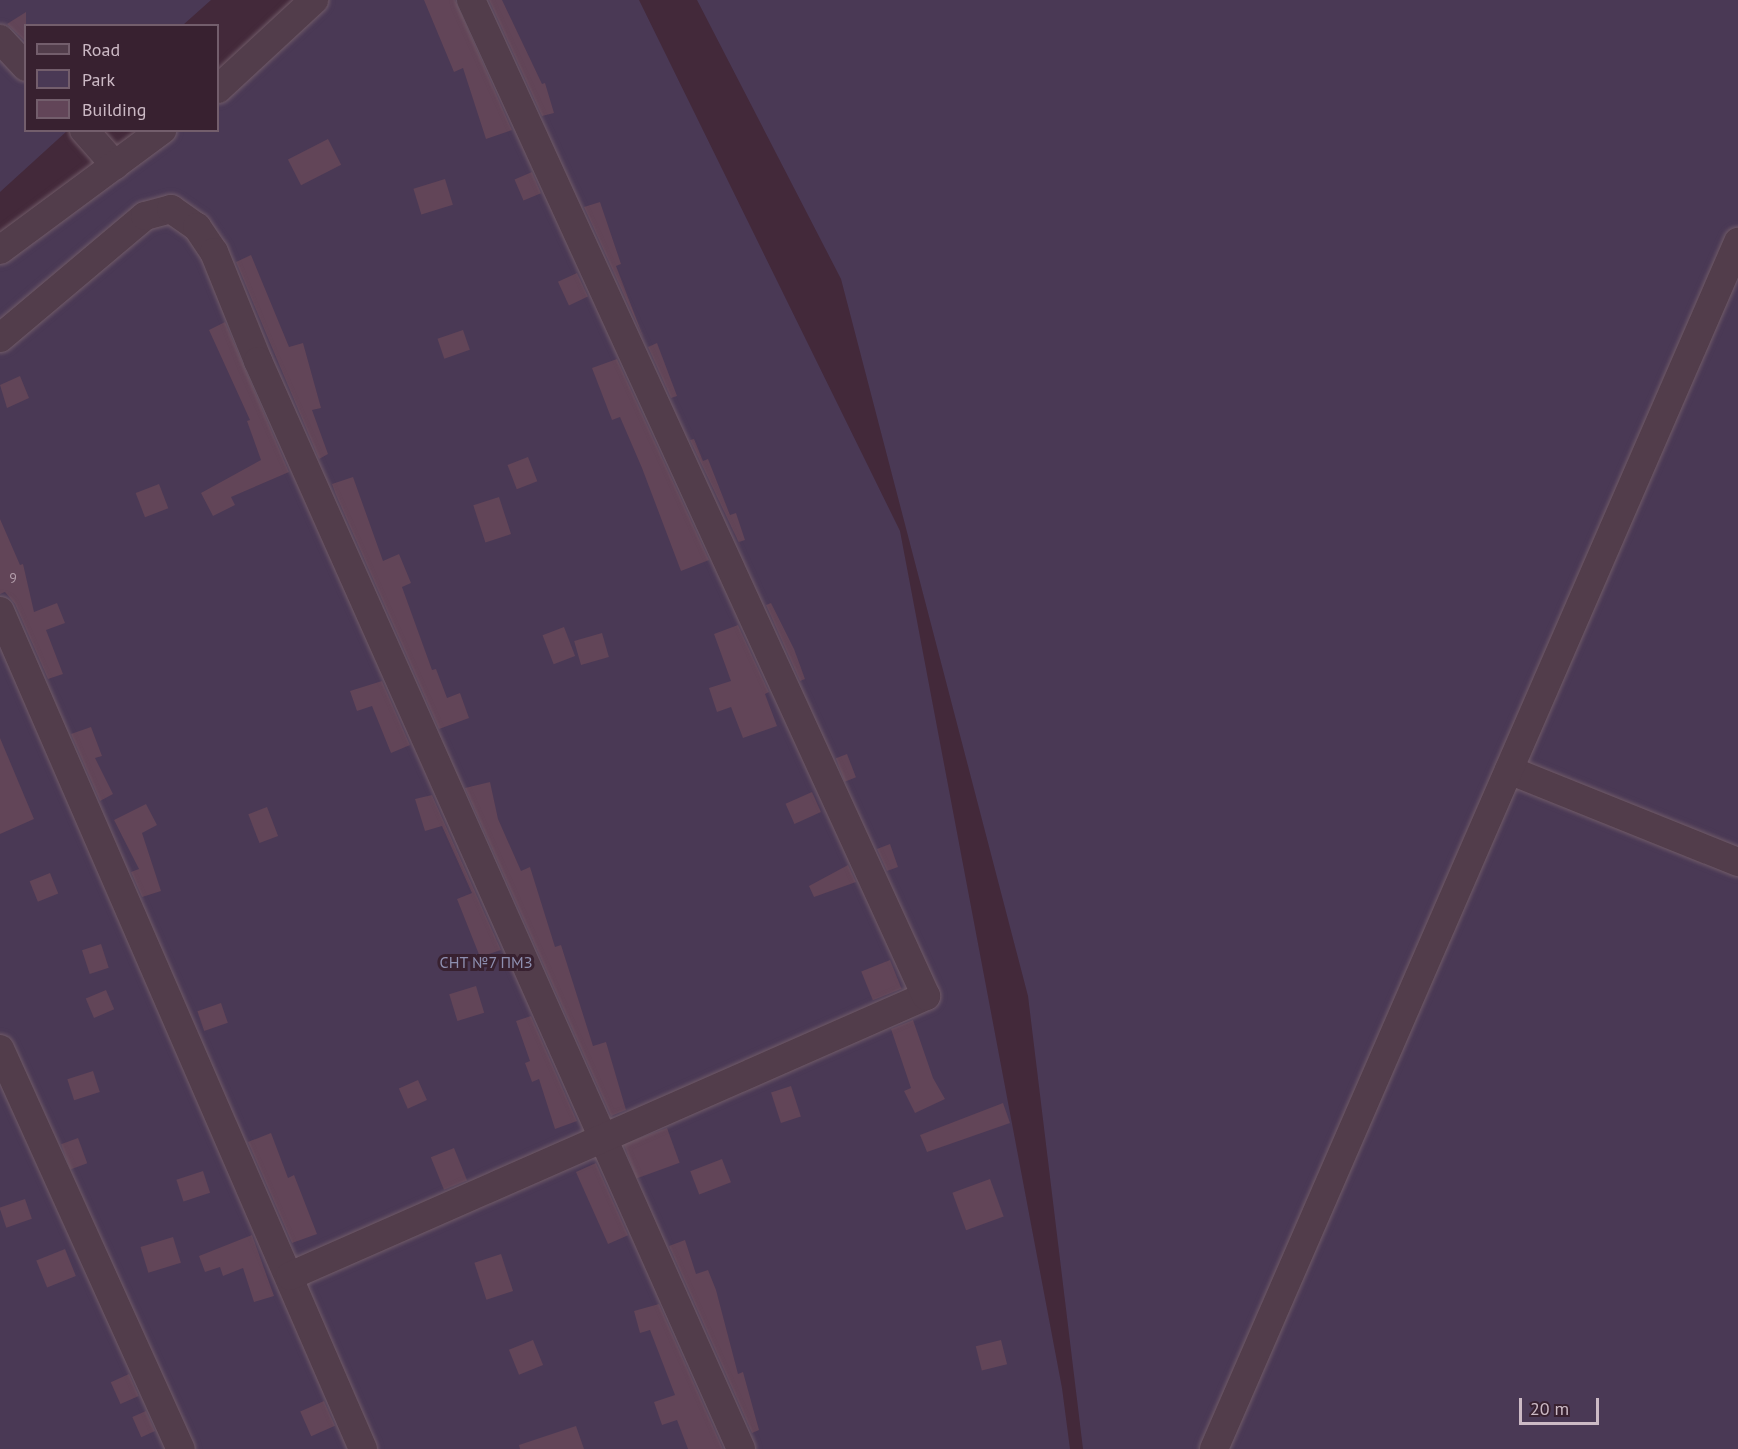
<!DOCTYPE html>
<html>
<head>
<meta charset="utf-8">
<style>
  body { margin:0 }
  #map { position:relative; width:1738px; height:1449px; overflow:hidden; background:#43293a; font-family:"PT Sans",sans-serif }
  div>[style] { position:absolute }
  .green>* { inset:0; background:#4a3955 }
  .building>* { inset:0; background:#624558; transform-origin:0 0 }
  .roads { filter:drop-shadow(0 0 2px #705b68) drop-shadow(0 0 2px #705b68) }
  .minor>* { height:28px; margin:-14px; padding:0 14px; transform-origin:14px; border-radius:14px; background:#523d4b }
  span { translate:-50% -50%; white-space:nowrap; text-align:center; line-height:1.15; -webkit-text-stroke:6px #382130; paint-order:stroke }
  .number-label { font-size:14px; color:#b29daa }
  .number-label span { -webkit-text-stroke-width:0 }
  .park-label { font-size:16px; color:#8e8fb0 }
  .legend { position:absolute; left:24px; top:24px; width:195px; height:108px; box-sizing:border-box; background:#382130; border:2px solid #735e6c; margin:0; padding:8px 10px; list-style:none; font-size:18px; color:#ccbac5 }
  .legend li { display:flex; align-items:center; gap:12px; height:30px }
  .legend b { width:30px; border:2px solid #735e6c }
  .scale { position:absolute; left:1519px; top:1398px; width:80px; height:27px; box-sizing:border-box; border:3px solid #ccbac5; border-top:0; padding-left:8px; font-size:18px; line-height:21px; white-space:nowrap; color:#ccbac5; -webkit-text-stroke:4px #382130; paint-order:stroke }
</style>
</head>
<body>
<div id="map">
  <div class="green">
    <div style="clip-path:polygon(0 0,211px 0,183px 25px,26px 26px,26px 130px,67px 131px,0 192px)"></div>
    <div style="clip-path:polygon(305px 0,639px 0,900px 531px,1062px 1388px,1070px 1449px,0 1449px,0 252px,148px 131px,218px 130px,218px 73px)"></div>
    <div style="clip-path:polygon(697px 0,1738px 0,1738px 1449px,1083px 1449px,1028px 996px,841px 279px)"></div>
  </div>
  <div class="building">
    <div style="clip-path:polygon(424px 0,455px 0,512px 130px,486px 139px,463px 68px,454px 72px)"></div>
    <div style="clip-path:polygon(489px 0,502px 0,542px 84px,545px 83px,554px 113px,542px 116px)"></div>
    <div style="clip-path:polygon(26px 12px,26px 42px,7px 24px)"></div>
    <div style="left:328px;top:139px;width:29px;height:45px;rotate:63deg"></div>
    <div style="left:532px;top:172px;width:23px;height:19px;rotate:67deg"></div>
    <div style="left:445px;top:179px;width:27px;height:33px;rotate:73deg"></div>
    <div style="clip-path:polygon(600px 202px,621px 264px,616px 266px,644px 339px,584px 207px)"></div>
    <div style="clip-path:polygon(251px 255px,289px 347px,303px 343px,321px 408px,312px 410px,328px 454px,319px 459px,236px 262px)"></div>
    <div style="left:577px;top:273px;width:26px;height:21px;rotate:65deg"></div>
    <div style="clip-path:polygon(225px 322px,289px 472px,231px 497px,235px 505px,213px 516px,201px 493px,261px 460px,247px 421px,250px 420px,209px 330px)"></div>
    <div style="left:463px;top:330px;width:21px;height:27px;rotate:71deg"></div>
    <div style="clip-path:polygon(657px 343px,677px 396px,671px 398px,648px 347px)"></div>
    <div style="clip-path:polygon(617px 359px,709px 560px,681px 571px,642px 468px,620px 417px,612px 420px,592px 368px)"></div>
    <div style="clip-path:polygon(20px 376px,29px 398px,7px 408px,0 385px)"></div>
    <div style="clip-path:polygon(694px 439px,703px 461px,708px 459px,730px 515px,736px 513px,745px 540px,739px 542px,741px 547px,690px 440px)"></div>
    <div style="left:528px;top:457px;width:26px;height:22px;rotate:69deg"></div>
    <div style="clip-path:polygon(353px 477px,383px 561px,399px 554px,411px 583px,402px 587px,432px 670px,436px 669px,447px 698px,460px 693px,469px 718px,439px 729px,336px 495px,332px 484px)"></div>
    <div style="left:159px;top:484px;width:26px;height:25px;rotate:69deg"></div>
    <div style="left:499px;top:497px;width:39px;height:27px;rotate:72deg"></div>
    <div style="clip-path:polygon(0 519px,20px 565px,23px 564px,34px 612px,57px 603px,65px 623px,46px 630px,63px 674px,48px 679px,15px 604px,5px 592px,0 594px)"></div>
    <div style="clip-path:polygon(771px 603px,794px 649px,805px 679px,800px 681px,766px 605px)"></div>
    <div style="clip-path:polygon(738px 625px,769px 692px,765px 694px,777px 726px,743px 738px,731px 707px,717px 712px,709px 688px,731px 681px,714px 634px)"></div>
    <div style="left:564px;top:627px;width:31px;height:23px;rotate:69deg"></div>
    <div style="left:602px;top:633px;width:25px;height:29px;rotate:74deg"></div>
    <div style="clip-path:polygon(382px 681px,410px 745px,391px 753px,372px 706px,357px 711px,350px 691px)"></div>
    <div style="clip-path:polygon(91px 727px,102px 756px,95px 758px,113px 794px,100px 801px,71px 734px)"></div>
    <div style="clip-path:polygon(0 738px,34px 819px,0 834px)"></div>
    <div style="left:847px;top:754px;width:25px;height:12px;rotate:69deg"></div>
    <div style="clip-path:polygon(490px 782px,498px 819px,521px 871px,530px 867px,555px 947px,561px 945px,593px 1046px,606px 1042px,626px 1110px,611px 1116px,465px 788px)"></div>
    <div style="left:812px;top:792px;width:22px;height:29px;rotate:66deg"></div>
    <div style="clip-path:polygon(432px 795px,501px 950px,480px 957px,457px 899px,472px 893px,442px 826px,425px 831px,415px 799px)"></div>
    <div style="clip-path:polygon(146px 804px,157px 825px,142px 833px,161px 891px,142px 897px,131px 872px,139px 869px,114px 820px)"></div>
    <div style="left:267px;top:807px;width:31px;height:20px;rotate:69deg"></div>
    <div style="clip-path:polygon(890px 844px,898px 867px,887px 871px,877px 849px)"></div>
    <div style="clip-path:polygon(848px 865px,856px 882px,814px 897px,809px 886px)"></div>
    <div style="left:50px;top:873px;width:22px;height:22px;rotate:68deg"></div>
    <div style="left:101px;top:944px;width:25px;height:20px;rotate:72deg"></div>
    <div style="left:890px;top:960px;width:31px;height:31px;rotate:68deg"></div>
    <div style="left:476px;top:986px;width:28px;height:28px;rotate:73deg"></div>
    <div style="left:106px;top:990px;width:21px;height:22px;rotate:67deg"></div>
    <div style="left:221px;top:1003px;width:21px;height:25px;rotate:71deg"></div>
    <div style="clip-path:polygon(531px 1016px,577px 1121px,555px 1129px,539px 1079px,532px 1082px,525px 1063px,530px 1061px,516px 1021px)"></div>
    <div style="clip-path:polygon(913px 1020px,933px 1078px,945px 1099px,915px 1113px,904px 1091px,911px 1088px,891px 1029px)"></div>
    <div style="left:93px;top:1071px;width:22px;height:27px;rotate:72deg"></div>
    <div style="left:418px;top:1080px;width:22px;height:21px;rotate:66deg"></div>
    <div style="left:791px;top:1086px;width:32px;height:21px;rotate:72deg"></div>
    <div style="clip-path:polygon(1003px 1103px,1010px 1123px,927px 1152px,920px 1135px)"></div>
    <div style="left:667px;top:1128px;width:37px;height:46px;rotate:70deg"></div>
    <div style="clip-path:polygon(271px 1133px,288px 1178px,294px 1175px,317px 1234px,292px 1243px,248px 1142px)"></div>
    <div style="left:78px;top:1138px;width:27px;height:18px;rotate:70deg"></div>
    <div style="left:454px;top:1148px;width:35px;height:25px;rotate:68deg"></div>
    <div style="left:722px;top:1159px;width:25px;height:34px;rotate:69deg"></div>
    <div style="left:596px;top:1163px;width:79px;height:22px;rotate:66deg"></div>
    <div style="left:203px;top:1171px;width:23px;height:28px;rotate:72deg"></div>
    <div style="left:990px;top:1179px;width:40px;height:40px;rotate:70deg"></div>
    <div style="left:25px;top:1199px;width:21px;height:27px;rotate:71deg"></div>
    <div style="clip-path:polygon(252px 1235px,274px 1296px,254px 1302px,243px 1268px,223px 1276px,220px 1267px,205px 1272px,199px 1256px)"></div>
    <div style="left:173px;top:1237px;width:27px;height:34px;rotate:73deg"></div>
    <div style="clip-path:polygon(685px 1240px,696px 1274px,708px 1270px,716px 1290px,738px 1374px,743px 1372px,759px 1430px,752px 1433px,669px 1246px)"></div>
    <div style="left:65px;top:1249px;width:29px;height:31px;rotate:68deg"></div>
    <div style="left:501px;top:1254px;width:39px;height:28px;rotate:72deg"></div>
    <div style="clip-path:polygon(659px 1304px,723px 1449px,688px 1449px,677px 1420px,662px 1425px,654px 1402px,675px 1395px,650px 1330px,640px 1333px,634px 1311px)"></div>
    <div style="left:533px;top:1340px;width:27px;height:26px;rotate:68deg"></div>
    <div style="left:1001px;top:1340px;width:25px;height:26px;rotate:76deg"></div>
    <div style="left:129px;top:1374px;width:24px;height:20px;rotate:66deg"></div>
    <div style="left:324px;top:1401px;width:27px;height:26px;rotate:66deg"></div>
    <div style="left:146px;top:1411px;width:22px;height:15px;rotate:66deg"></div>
    <div style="clip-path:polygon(576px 1426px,584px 1449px,520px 1449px,519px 1445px)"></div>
  </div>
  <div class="roads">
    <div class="minor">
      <div style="left:0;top:39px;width:38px;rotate:47deg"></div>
      <div style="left:218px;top:89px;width:131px;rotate:-42.8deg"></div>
      <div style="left:84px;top:130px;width:47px;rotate:48.5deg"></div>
      <div style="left:0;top:250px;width:202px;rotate:-36.5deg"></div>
      <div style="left:0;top:338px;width:189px;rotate:-40.1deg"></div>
      <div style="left:145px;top:216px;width:27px;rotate:-15deg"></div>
      <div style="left:171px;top:209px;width:32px;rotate:35deg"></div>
      <div style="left:197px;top:227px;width:30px;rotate:56deg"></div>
      <div style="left:214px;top:252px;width:118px;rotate:68deg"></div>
      <div style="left:258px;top:361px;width:1190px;rotate:66.06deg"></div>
      <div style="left:0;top:611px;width:913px;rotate:66.58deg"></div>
      <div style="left:1509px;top:770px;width:247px;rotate:21.9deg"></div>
      <div style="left:0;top:1049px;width:439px;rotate:65.7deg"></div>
      <div style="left:290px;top:1276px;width:695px;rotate:-23.76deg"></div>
      <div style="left:926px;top:996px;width:1095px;rotate:-114.55deg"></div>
      <div style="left:1214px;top:1449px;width:1316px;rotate:-66.53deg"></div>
    </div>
  </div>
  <div class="number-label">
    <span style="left:13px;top:578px">9</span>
  </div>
  <div class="park-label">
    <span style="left:486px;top:962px">СНТ №7 ПМЗ</span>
  </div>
  <ul class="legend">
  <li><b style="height:8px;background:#523d4b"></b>Road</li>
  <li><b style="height:16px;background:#4a3955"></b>Park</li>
  <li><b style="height:16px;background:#624558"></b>Building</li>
  </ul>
  <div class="scale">20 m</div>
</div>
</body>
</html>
